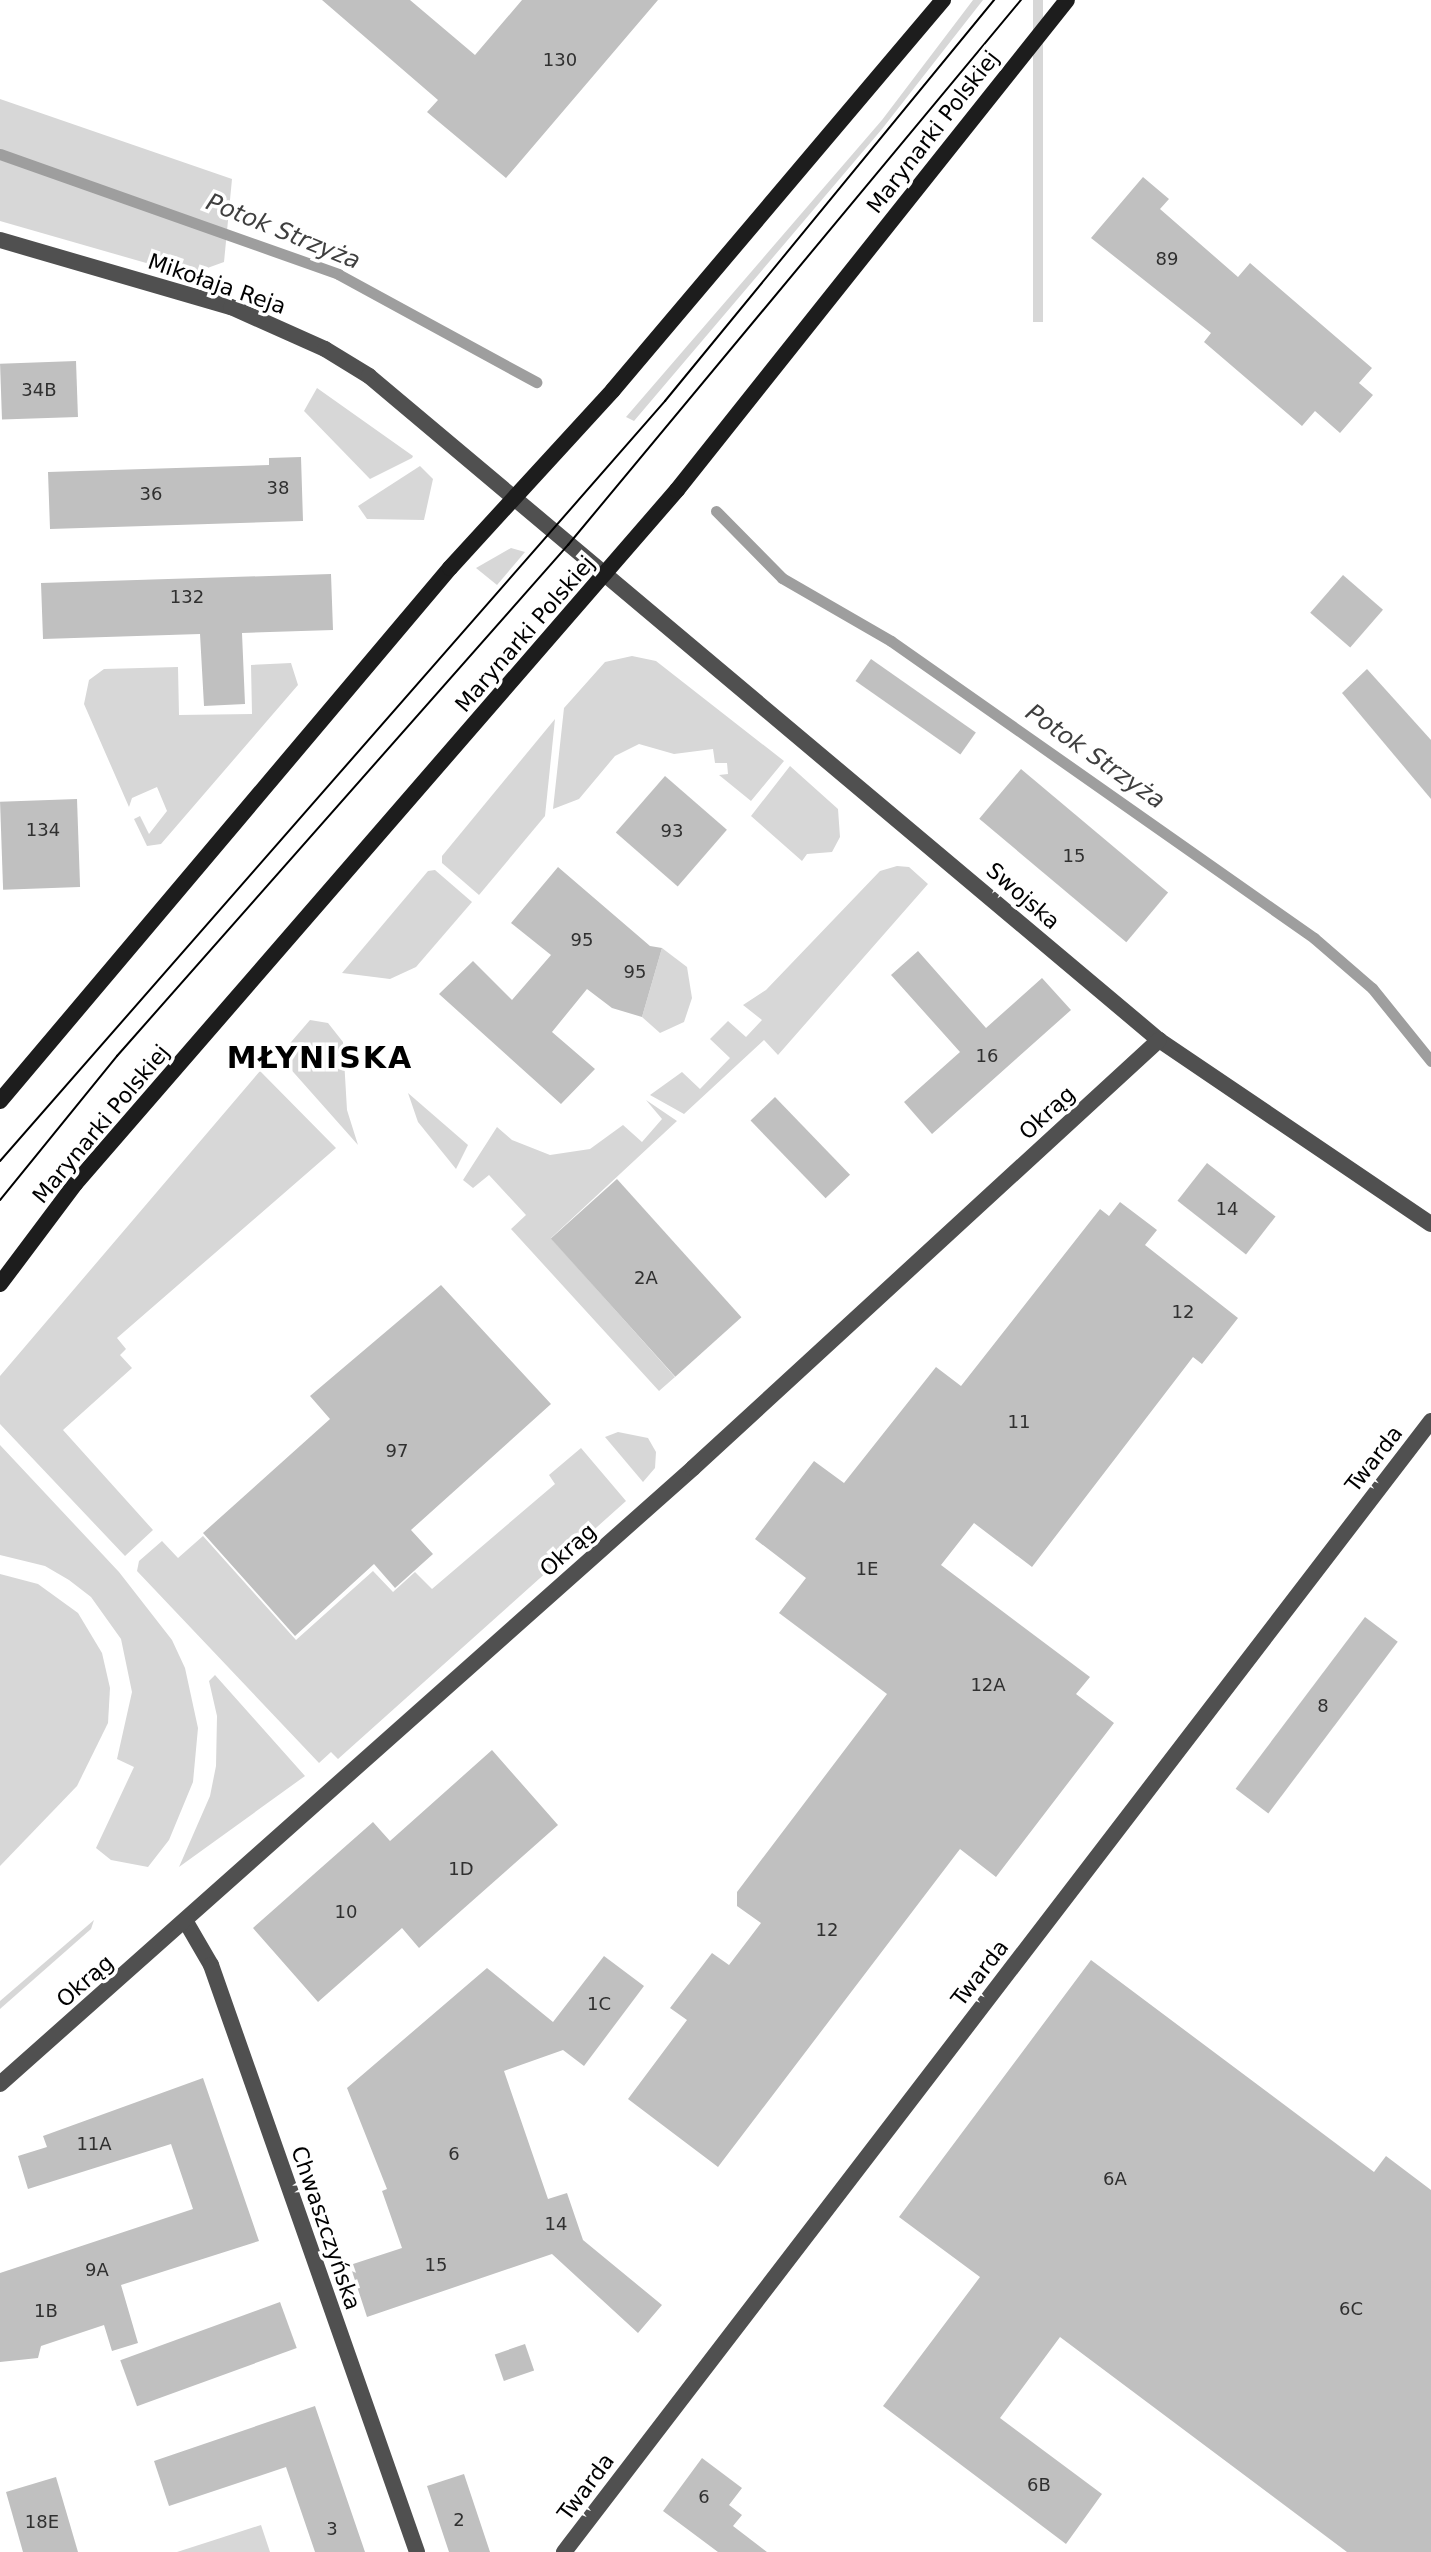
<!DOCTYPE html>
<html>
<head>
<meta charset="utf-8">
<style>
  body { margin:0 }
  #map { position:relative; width:1431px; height:2552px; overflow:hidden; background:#fff; font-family:"DejaVu Sans",sans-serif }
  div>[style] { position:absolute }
  .green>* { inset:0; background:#d7d7d7; transform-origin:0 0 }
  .stream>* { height:11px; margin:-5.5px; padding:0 5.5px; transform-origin:5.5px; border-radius:5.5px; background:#9e9e9e }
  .building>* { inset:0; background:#c0c0c0; transform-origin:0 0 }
  .minor>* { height:16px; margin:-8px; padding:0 8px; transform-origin:8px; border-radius:8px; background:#505050 }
  .secondary>* { height:16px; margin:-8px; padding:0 8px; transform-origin:8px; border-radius:8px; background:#1d1d1d }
  .tram>* { height:2px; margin:-1px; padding:0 1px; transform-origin:1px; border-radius:1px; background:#000 }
  span { translate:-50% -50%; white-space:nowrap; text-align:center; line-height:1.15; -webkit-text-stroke:7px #fff; paint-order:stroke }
  .number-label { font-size:18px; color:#303030 }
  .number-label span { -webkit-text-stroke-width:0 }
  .street-label { font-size:22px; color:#000 }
  .water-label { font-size:24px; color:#3f3f3f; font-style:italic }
  .district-label { font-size:30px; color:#000; font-weight:700; letter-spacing:2px }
</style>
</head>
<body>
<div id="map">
  <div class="green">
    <div style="clip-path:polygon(973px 0,983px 0,882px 129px,634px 421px,626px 417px,882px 120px)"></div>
    <div style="left:1033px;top:0;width:10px;height:322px"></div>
    <div style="clip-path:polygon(0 99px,232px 179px,224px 262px,188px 275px,0 221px)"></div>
    <div style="clip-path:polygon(317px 388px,413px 456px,412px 458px,370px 479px,304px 411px)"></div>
    <div style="clip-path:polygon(420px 466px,433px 479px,424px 520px,367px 519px,358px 506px)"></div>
    <div style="clip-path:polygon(511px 548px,525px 552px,497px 585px,476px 568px)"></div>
    <div style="clip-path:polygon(632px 656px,656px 661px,784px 761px,751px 801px,719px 775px,728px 774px,727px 763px,715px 763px,713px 749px,674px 754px,639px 744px,615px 756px,579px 799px,553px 809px,564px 708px,605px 662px)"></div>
    <div style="clip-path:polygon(291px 663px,298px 685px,161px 844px,147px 846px,134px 819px,140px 816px,149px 834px,167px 811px,157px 787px,132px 798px,129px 807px,84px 704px,89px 680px,104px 669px,178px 667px,179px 715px,252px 714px,251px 665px)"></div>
    <div style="clip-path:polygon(555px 719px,545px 816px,479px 895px,442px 863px,442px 856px)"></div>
    <div style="clip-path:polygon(790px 766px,838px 809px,840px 837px,832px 852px,807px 854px,802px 861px,751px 816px)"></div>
    <div style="clip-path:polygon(897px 866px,909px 867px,928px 884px,778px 1055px,764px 1040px,684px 1114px,650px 1095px,682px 1072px,700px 1089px,730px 1058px,710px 1039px,728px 1021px,746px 1037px,762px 1020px,743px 1005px,766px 990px,880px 871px)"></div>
    <div style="clip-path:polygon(435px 870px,472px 902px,416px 967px,390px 979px,342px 973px,428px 871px)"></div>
    <div style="clip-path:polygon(662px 948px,687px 967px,692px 998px,684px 1022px,660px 1033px,642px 1017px)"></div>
    <div style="clip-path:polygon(310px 1020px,328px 1023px,343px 1042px,347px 1110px,358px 1145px,279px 1056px)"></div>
    <div style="clip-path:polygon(260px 1071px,336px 1148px,117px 1338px,126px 1349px,120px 1355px,132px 1368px,63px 1430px,153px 1530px,125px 1556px,0 1424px,0 1376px)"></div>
    <div style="clip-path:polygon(408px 1093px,468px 1145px,456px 1169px,418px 1122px)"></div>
    <div style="clip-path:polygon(646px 1100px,677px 1121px,551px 1238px,675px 1377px,659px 1391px,511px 1229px,526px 1215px,489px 1175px,473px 1188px,463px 1180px,497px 1127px,512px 1140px,550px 1155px,590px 1149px,623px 1125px,642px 1142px,662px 1119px)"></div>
    <div style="clip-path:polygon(618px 1432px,648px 1438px,656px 1452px,655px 1468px,643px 1482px,605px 1437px)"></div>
    <div style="clip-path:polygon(0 1445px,119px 1572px,172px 1640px,185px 1668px,198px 1728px,193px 1782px,169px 1840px,148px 1867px,111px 1860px,96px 1848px,134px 1767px,117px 1759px,132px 1692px,121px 1639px,91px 1597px,69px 1580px,45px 1566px,0 1555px)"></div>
    <div style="clip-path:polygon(581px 1448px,626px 1501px,338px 1759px,331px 1752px,319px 1763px,137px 1571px,139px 1561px,162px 1541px,178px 1558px,203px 1536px,296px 1640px,373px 1571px,393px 1592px,415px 1572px,432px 1589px,555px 1484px,549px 1475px)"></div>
    <div style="clip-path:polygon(0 1574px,38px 1584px,78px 1613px,102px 1653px,110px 1688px,108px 1723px,77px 1786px,0 1866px)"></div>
    <div style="clip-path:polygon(215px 1675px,305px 1776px,179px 1867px,210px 1796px,216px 1766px,217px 1716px,209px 1681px)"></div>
    <div style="clip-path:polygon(94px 1920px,91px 1929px,0 2009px,0 2001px)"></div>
    <div style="clip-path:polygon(261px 2525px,270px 2552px,177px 2552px)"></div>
  </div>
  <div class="stream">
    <div style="left:0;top:154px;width:359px;rotate:19.5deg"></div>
    <div style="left:338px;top:274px;width:226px;rotate:28.6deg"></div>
    <div style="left:716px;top:511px;width:94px;rotate:45.4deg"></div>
    <div style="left:782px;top:578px;width:126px;rotate:30deg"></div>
    <div style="left:891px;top:641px;width:517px;rotate:35.07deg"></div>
    <div style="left:1314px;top:938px;width:77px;rotate:40.8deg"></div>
    <div style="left:1372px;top:988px;width:94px;rotate:51.1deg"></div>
  </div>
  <div class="building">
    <div style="clip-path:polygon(322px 0,410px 0,475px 55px,522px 0,658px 0,506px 178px,427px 112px,438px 100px)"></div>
    <div style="clip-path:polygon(1143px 177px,1169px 199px,1160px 209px,1238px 277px,1250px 263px,1372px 368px,1359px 383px,1373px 395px,1340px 433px,1315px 411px,1302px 426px,1204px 342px,1211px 333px,1091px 238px)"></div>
    <div style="left:76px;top:361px;width:56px;height:76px;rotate:88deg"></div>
    <div style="clip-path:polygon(301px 457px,303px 521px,50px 529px,48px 472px,269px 465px,269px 458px)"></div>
    <div style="clip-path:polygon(331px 574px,333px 630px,242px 633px,245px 704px,204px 706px,200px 634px,43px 639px,41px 583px)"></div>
    <div style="left:1343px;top:575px;width:53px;height:50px;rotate:41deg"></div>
    <div style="left:871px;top:659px;width:128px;height:27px;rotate:35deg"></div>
    <div style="clip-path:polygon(1367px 669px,1431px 740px,1431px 799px,1342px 693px)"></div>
    <div style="left:1021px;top:769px;width:192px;height:65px;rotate:40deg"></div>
    <div style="left:665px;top:776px;width:82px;height:75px;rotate:41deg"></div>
    <div style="left:77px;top:799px;width:88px;height:77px;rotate:88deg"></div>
    <div style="clip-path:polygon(558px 867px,650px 946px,662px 948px,642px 1017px,612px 1008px,587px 989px,552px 1032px,595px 1069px,561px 1104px,439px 994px,473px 961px,512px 1000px,551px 955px,511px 923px)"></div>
    <div style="clip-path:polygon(918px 951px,986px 1028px,1042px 978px,1071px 1010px,932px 1134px,904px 1102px,960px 1052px,891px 975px)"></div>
    <div style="left:775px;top:1097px;width:108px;height:34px;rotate:46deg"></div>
    <div style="left:1207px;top:1163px;width:87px;height:48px;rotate:38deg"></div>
    <div style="left:617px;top:1179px;width:186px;height:89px;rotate:48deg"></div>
    <div style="clip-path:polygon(1120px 1202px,1157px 1230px,1145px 1245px,1238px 1318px,1202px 1364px,1193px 1357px,1032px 1567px,974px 1523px,941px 1565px,1090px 1677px,1076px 1694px,1114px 1723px,996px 1877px,960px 1849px,718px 2167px,628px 2099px,687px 2020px,670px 2008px,712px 1953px,729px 1965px,761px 1923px,737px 1906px,737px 1892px,887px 1694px,779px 1613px,806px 1578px,755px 1539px,814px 1461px,844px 1483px,936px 1367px,961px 1386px,1100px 1209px,1109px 1216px)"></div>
    <div style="clip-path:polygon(441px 1285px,551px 1404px,411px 1530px,433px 1554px,395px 1588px,374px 1564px,295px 1636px,203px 1533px,330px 1419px,310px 1396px)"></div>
    <div style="left:1365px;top:1617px;width:41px;height:215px;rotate:37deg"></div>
    <div style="clip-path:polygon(492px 1750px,558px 1825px,419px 1948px,402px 1928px,318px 2002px,253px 1928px,373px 1822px,390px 1841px)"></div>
    <div style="clip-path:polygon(604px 1956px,644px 1986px,584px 2066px,563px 2050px,504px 2071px,548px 2199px,567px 2193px,583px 2240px,662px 2305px,638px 2333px,552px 2254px,367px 2317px,350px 2265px,402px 2248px,382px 2191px,387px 2189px,347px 2088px,487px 1968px,553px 2022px)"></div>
    <div style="clip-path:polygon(1091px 1960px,1374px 2172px,1386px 2156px,1431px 2190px,1431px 2552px,1347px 2552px,1060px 2337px,1000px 2418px,1102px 2494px,1066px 2544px,883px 2406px,980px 2277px,899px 2217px)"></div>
    <div style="clip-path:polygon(203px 2078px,259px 2241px,121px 2285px,138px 2343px,112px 2351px,104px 2325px,41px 2346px,38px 2358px,0 2362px,0 2273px,193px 2209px,171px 2144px,28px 2189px,18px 2156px,47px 2147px,43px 2136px)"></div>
    <div style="left:280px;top:2302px;width:49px;height:170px;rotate:70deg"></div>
    <div style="left:525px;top:2344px;width:28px;height:32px;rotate:71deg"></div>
    <div style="clip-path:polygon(315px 2406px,365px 2552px,315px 2552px,286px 2467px,169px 2506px,154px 2461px)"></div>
    <div style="clip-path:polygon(702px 2458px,742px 2488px,729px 2505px,742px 2515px,733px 2526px,767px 2552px,718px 2552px,663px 2511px)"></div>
    <div style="clip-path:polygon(464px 2474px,490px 2552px,449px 2552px,427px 2486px)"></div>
    <div style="clip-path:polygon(56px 2477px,78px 2552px,23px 2552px,6px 2492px)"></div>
  </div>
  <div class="minor">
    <div style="left:0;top:240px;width:241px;rotate:16.2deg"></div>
    <div style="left:231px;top:307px;width:103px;rotate:24.1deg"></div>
    <div style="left:325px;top:349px;width:52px;rotate:31.5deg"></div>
    <div style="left:369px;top:376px;width:1032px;rotate:40.05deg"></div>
    <div style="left:1159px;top:1040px;width:328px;rotate:34.1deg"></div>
    <div style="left:186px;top:1922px;width:50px;rotate:59.8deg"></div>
    <div style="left:211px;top:1965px;width:622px;rotate:70.66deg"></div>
    <div style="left:0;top:2084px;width:927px;rotate:-41.63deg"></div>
    <div style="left:693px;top:1468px;width:633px;rotate:-42.57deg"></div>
    <div style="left:564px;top:2552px;width:1425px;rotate:-52.53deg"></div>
  </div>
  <div class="secondary">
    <div style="left:0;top:1101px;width:698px;rotate:-49.83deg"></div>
    <div style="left:450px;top:568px;width:241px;rotate:-47.5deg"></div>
    <div style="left:613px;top:390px;width:511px;rotate:-49.76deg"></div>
    <div style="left:0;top:1284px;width:125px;rotate:-53.1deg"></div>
    <div style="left:75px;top:1184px;width:919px;rotate:-49.06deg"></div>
    <div style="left:677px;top:490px;width:626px;rotate:-51.48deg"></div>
  </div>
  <div class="tram">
    <div style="left:0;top:1161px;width:1010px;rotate:-48.81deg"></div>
    <div style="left:665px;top:401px;width:519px;rotate:-50.63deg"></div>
    <div style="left:0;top:1200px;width:186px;rotate:-50.9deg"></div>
    <div style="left:117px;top:1056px;width:682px;rotate:-48.57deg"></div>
    <div style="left:568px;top:545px;width:709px;rotate:-50.27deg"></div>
  </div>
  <div class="number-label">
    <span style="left:560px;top:60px">130</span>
    <span style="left:1167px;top:259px">89</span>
    <span style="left:39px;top:390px">34B</span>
    <span style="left:278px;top:488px">38</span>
    <span style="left:151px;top:494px">36</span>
    <span style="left:187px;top:597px">132</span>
    <span style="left:43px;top:830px">134</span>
    <span style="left:672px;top:831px">93</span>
    <span style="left:1074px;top:856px">15</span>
    <span style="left:582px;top:940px">95</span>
    <span style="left:635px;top:972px">95</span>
    <span style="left:987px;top:1056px">16</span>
    <span style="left:1227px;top:1209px">14</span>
    <span style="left:646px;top:1278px">2A</span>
    <span style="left:1183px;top:1312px">12</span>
    <span style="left:1019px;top:1422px">11</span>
    <span style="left:397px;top:1451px">97</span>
    <span style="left:867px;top:1569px">1E</span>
    <span style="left:988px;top:1685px">12A</span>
    <span style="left:1323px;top:1706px">8</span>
    <span style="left:461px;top:1869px">1D</span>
    <span style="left:346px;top:1912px">10</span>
    <span style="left:827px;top:1930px">12</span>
    <span style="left:599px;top:2004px">1C</span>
    <span style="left:94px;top:2144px">11A</span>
    <span style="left:454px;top:2154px">6</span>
    <span style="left:1115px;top:2179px">6A</span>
    <span style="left:556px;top:2224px">14</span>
    <span style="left:436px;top:2265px">15</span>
    <span style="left:97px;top:2270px">9A</span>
    <span style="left:1351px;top:2309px">6C</span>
    <span style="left:46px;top:2311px">1B</span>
    <span style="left:1039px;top:2485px">6B</span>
    <span style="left:704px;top:2497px">6</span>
    <span style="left:459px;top:2520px">2</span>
    <span style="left:42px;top:2522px">18E</span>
    <span style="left:332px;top:2529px">3</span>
  </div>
  <div class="street-label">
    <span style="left:933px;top:132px;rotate:-52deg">Marynarki Polskiej</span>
    <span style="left:217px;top:284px;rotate:19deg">Mikołaja Reja</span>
    <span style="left:525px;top:634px;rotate:-49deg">Marynarki Polskiej</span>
    <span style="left:1023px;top:896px;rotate:41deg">Swojska</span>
    <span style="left:1047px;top:1113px;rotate:-43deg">Okrąg</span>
    <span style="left:101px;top:1124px;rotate:-50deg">Marynarki Polskiej</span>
    <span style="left:1374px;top:1459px;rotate:-52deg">Twarda</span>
    <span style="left:568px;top:1550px;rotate:-42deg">Okrąg</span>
    <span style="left:980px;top:1973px;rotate:-52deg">Twarda</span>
    <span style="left:85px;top:1981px;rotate:-41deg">Okrąg</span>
    <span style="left:326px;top:2228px;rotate:71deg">Chwaszczyńska</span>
    <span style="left:586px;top:2487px;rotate:-53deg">Twarda</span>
  </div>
  <div class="water-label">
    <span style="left:283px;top:232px;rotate:22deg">Potok Strzyża</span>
    <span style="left:1095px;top:757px;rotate:35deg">Potok Strzyża</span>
  </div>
  <div class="district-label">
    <span style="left:320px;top:1058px">MŁYNISKA</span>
  </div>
</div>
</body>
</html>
